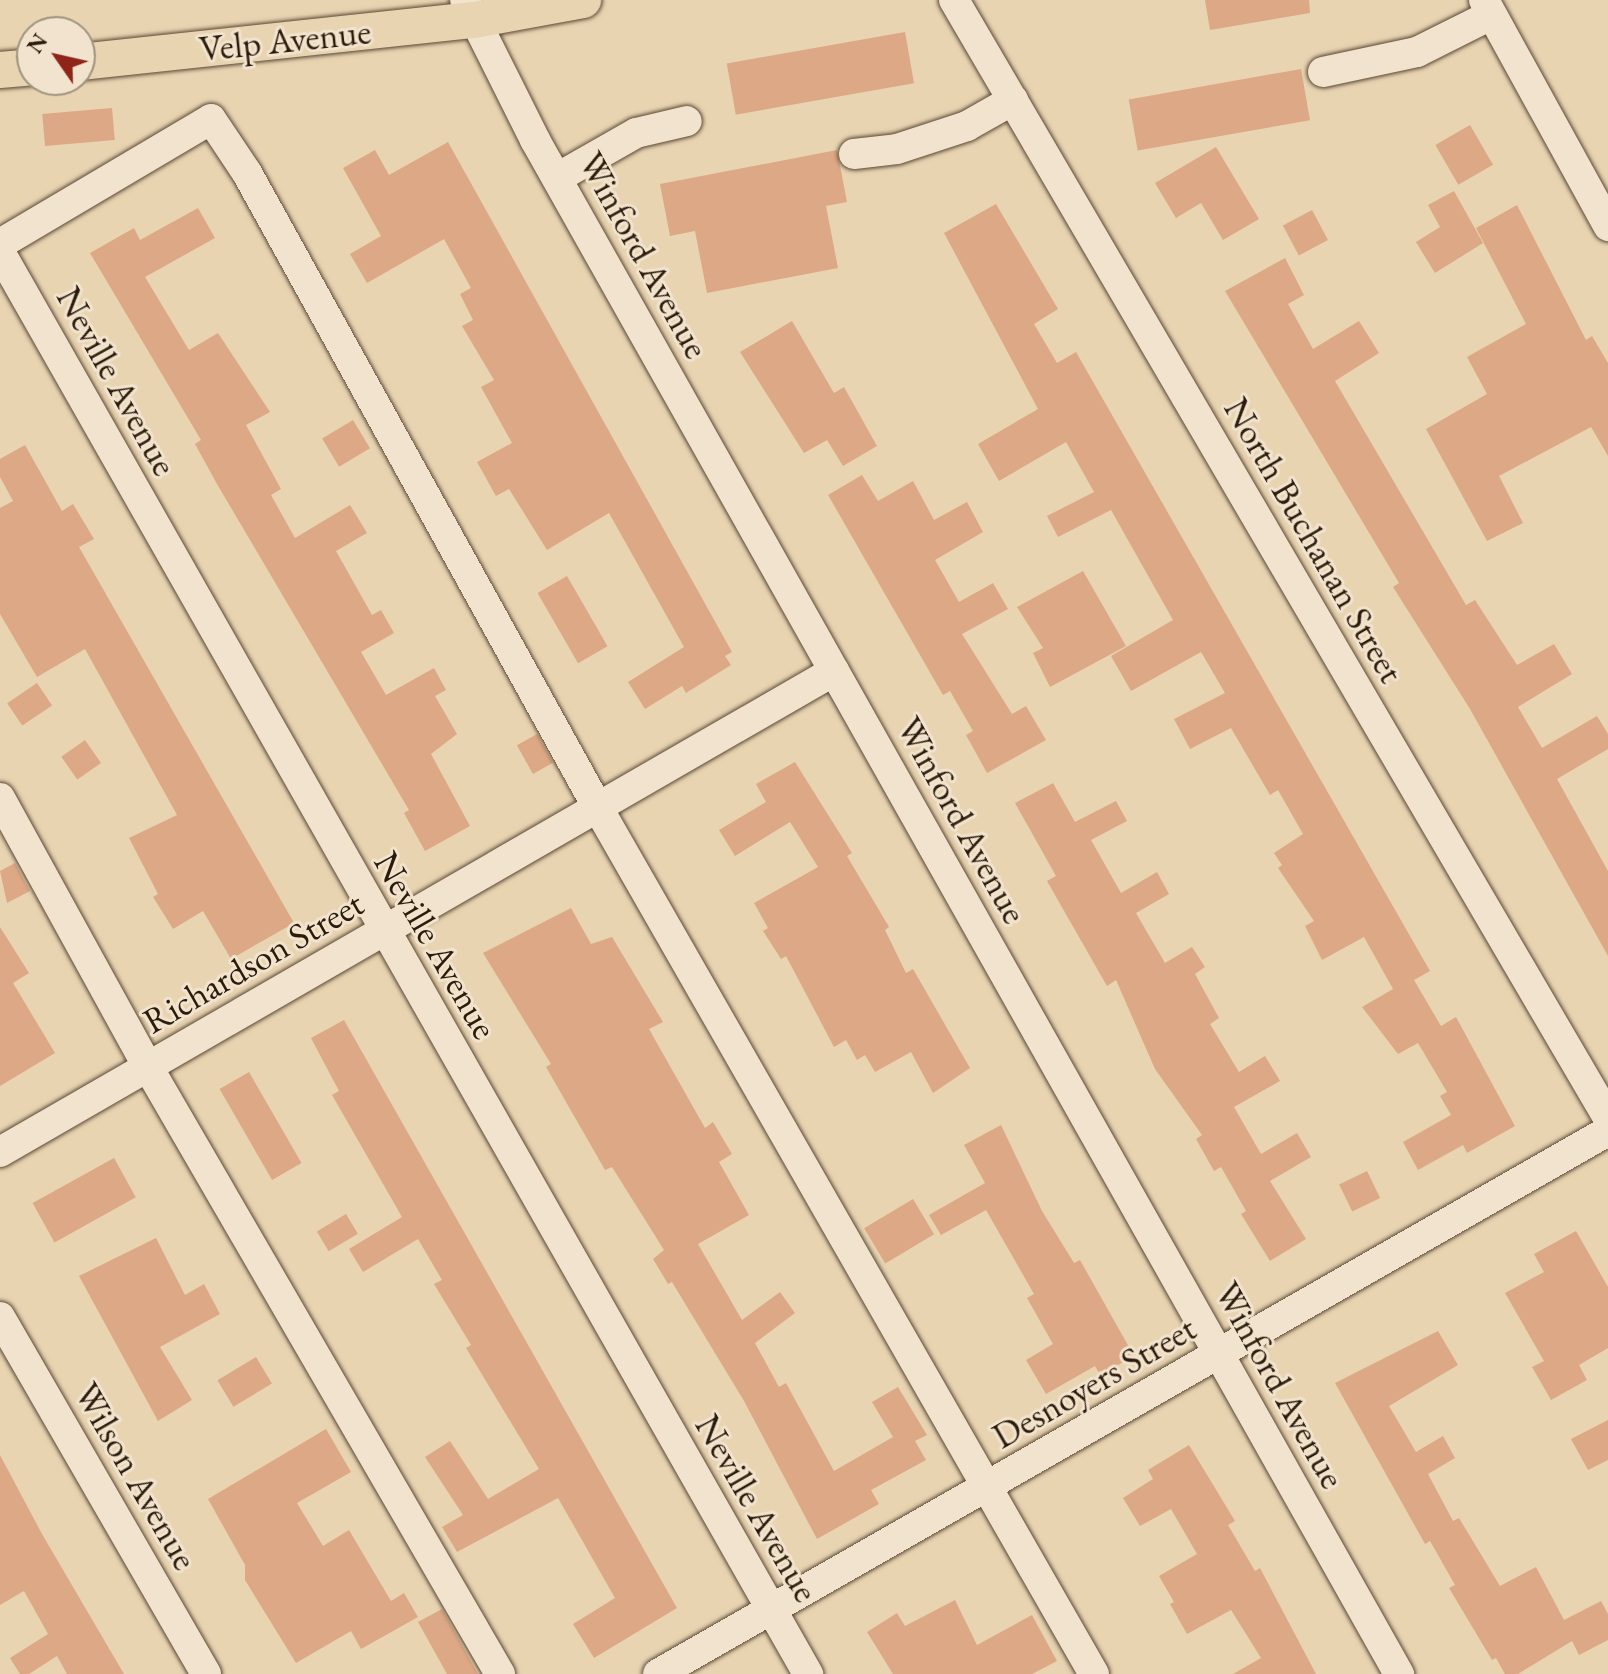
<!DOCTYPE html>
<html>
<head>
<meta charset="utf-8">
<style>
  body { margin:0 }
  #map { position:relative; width:1608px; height:1674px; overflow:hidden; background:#e9d4b2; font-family:"EB Garamond",serif }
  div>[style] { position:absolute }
  .building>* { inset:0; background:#dda885; transform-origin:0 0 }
  .roads { filter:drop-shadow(0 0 2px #5a4935) drop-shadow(0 0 2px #5a4935) }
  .minor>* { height:30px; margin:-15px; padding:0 15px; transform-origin:15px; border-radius:15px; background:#f1e3cd }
  .major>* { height:36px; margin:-18px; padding:0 18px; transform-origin:18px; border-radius:18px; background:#e9d4b2 }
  span { translate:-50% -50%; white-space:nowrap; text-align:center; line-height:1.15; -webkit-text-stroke:6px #f1e3cd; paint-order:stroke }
  .street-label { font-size:36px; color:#2a1b0b }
  .north { position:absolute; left:16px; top:16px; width:80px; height:80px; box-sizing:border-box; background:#f1e3cd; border:2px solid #a1937f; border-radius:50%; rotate:304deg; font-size:22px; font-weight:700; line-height:32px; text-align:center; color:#2a1b0b }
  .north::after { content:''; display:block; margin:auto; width:28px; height:36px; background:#8f2418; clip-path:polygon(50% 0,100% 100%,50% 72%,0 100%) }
</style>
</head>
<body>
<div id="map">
  <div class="building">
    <div style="clip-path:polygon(1205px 0,1309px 0,1310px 13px,1210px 30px)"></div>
    <div style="left:905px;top:32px;width:52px;height:181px;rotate:80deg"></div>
    <div style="left:1301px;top:69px;width:52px;height:175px;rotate:80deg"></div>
    <div style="left:112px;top:108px;width:32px;height:70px;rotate:85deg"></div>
    <div style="left:1470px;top:125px;width:46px;height:40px;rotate:60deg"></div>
    <div style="clip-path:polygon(448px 142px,732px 652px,725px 656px,731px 665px,686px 693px,682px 686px,645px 709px,628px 682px,684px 647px,609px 513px,547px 550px,509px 489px,496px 496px,477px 462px,512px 443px,481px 387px,494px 380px,462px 326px,473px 320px,460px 294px,471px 288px,444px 239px,367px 283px,350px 254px,381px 236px,343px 168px,375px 150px,389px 175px)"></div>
    <div style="clip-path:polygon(1216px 147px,1259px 219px,1223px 240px,1201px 203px,1176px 218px,1155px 183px)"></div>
    <div style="clip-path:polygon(837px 150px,847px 202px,826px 206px,838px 268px,707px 293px,695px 231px,670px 236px,660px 184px)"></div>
    <div style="clip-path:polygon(1454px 191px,1483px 243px,1435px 273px,1416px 242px,1440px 227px,1428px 205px)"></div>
    <div style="clip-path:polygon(996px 204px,1058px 309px,1034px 324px,1057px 363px,1076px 352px,1430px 971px,1414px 980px,1441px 1026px,1456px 1017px,1515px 1126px,1467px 1153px,1463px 1145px,1418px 1170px,1403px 1142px,1451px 1115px,1440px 1096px,1447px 1092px,1418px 1043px,1398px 1054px,1362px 1007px,1393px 989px,1364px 937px,1322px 960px,1305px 926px,1314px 921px,1278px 868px,1282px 865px,1274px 853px,1303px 834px,1278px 790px,1270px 795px,1231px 728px,1190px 749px,1174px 719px,1225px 693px,1201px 652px,1131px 691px,1111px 656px,1173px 620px,1111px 510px,1058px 537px,1047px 516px,1094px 492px,1066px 442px,999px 481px,978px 444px,1038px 409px,944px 233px)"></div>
    <div style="clip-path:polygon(1517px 205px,1586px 340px,1592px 336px,1608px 363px,1608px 456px,1591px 427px,1499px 476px,1523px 523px,1487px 541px,1426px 429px,1487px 394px,1467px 357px,1526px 324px,1476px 228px)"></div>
    <div style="clip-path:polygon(198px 208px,215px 238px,145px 277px,189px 350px,218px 333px,270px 412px,246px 425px,281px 489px,271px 495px,295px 538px,350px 505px,367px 533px,336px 551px,372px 615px,381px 610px,394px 633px,361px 652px,386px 695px,434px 668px,446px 690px,435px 696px,457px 734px,431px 754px,470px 826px,425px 851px,404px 813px,409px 810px,217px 484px,195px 444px,201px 440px,90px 253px,134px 228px,140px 240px)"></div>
    <div style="left:1312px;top:210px;width:34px;height:33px;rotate:62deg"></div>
    <div style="clip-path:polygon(1285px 258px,1304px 295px,1288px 304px,1313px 349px,1359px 321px,1379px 353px,1335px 381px,1466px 605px,1475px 600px,1517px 665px,1554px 644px,1572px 674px,1518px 707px,1542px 748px,1597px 716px,1608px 734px,1608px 749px,1557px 779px,1608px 871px,1608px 956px,1470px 709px,1393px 587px,1399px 583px,1225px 291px)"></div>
    <div style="clip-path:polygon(792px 321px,834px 393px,844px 387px,877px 446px,843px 466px,827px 440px,804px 453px,740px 352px)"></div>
    <div style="left:353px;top:420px;width:33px;height:36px;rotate:59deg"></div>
    <div style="clip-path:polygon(25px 445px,62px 511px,73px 504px,94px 539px,79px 547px,294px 923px,231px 959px,203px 911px,173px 929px,153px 897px,158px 894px,129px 838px,177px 815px,85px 649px,37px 677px,0 614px,0 508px,13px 501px,0 477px,0 459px)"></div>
    <div style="clip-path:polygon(862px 475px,878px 501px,913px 481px,934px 520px,967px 502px,983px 532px,935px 560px,959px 602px,993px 583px,1008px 609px,962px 634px,1012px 714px,1026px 706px,1046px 740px,987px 773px,966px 735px,973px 731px,950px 691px,943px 695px,828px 495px)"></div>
    <div style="clip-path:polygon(1083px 571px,1126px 646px,1050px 687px,1033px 653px,1043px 648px,1017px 607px)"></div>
    <div style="left:567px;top:576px;width:81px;height:34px;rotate:60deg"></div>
    <div style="left:37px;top:683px;width:27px;height:36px;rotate:56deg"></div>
    <div style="left:537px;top:734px;width:33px;height:23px;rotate:61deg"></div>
    <div style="left:85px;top:740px;width:28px;height:29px;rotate:55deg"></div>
    <div style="clip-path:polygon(795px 762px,852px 853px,847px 856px,889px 927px,885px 930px,906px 973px,913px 969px,970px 1068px,933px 1093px,911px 1052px,875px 1072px,865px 1055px,857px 1060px,846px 1040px,834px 1047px,786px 956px,781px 959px,763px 931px,768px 928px,754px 903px,818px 867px,790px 822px,735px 856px,719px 830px,766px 802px,756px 784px)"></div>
    <div style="clip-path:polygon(1053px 783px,1075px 822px,1116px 801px,1127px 821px,1091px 840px,1121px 893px,1157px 872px,1169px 894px,1136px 913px,1165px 963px,1192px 947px,1205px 967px,1195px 974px,1219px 1018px,1210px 1024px,1239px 1072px,1265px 1056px,1280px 1081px,1234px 1107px,1261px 1154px,1297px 1133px,1311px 1157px,1270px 1181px,1306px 1239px,1270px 1261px,1241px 1214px,1246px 1211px,1221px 1167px,1214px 1171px,1196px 1139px,1202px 1135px,1155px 1069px,1116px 980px,1107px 986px,1047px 881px,1056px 876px,1015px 803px)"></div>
    <div style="clip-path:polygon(15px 863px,30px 891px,7px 903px,0 871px)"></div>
    <div style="clip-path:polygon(571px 908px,591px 944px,612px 937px,663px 1022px,649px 1029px,705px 1128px,713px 1122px,732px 1154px,719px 1162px,749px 1215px,698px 1244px,742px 1320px,780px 1292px,795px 1313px,755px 1343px,779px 1387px,786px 1383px,834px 1471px,893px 1437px,872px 1402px,898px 1387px,927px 1435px,915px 1441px,926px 1460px,871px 1490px,879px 1504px,817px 1539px,744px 1401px,672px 1282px,668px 1284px,653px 1259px,664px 1250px,612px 1167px,605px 1170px,546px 1067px,551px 1064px,483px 953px)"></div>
    <div style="clip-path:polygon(0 927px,29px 973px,13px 983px,55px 1053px,0 1086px)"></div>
    <div style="clip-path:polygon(344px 1020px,677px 1608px,594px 1658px,573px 1624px,615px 1598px,558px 1498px,457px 1552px,442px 1527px,463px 1515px,425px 1457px,450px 1441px,488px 1499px,539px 1469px,466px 1348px,471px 1345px,434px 1284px,442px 1280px,418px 1239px,363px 1272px,349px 1249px,402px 1217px,332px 1095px,339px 1091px,311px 1038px)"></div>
    <div style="left:249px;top:1072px;width:105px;height:34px;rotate:60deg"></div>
    <div style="clip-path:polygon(1001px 1125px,1042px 1211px,1074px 1263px,1080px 1260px,1134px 1356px,1100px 1375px,1095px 1366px,1046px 1394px,1026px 1360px,1053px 1344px,1027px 1298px,1034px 1294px,986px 1210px,941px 1235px,929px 1215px,985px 1183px,964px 1145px)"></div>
    <div style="left:114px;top:1158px;width:45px;height:93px;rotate:61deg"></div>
    <div style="left:1367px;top:1171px;width:30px;height:31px;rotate:64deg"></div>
    <div style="left:913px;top:1199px;width:41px;height:57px;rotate:59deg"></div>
    <div style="left:346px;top:1214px;width:23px;height:34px;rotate:59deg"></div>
    <div style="clip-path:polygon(1576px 1231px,1608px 1287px,1608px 1348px,1579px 1365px,1587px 1380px,1551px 1400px,1532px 1367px,1544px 1361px,1505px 1293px,1544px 1272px,1534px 1254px)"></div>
    <div style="clip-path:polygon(156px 1238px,185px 1295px,204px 1284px,220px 1314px,160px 1347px,192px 1400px,158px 1421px,79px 1276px)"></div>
    <div style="clip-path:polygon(1438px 1331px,1458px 1365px,1389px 1406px,1416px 1452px,1443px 1436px,1455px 1458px,1428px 1474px,1453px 1521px,1459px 1518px,1500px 1586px,1536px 1567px,1564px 1620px,1601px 1601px,1608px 1614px,1608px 1640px,1579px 1655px,1572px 1641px,1518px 1674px,1505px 1674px,1496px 1658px,1492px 1660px,1449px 1588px,1455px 1585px,1430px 1541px,1425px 1544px,1335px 1383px)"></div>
    <div style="left:256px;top:1357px;width:31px;height:45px;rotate:59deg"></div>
    <div style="clip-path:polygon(1608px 1420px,1608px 1460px,1588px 1470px,1571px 1439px)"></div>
    <div style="clip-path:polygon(326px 1429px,351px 1472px,297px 1503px,323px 1546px,349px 1530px,391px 1601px,404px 1593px,418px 1617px,361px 1649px,351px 1631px,296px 1663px,245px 1580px,245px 1565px,208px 1499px)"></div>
    <div style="clip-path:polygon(1189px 1445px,1235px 1521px,1228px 1525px,1255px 1571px,1260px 1568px,1316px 1674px,1233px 1674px,1261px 1658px,1231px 1610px,1187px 1634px,1170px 1604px,1174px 1602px,1159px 1576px,1197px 1554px,1171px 1509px,1140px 1526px,1123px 1498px,1153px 1479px,1148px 1470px)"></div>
    <div style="clip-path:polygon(0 1455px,42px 1534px,124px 1674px,67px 1674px,57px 1656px,29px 1674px,20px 1674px,10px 1658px,48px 1634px,24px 1591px,0 1605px)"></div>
    <div style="clip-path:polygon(955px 1600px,977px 1645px,1032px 1615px,1057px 1661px,1032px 1674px,893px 1674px,867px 1632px,897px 1613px,905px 1626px)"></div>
    <div style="clip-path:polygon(442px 1609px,462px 1645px,478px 1674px,447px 1674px,418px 1622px)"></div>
  </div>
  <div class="roads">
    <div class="minor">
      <div style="left:465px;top:0;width:157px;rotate:63.4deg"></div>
      <div style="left:535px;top:140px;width:1761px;rotate:60.61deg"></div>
      <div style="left:954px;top:0;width:1295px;rotate:59.67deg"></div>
      <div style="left:1484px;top:0;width:258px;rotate:61.2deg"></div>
      <div style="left:1323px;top:72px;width:96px;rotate:-12deg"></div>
      <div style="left:1417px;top:52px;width:83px;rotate:-26.6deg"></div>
      <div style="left:854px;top:154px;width:43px;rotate:-6.6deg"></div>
      <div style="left:897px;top:149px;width:74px;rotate:-18.2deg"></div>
      <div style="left:967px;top:126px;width:53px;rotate:-29.5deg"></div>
      <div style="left:557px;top:178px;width:91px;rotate:-29.7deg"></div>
      <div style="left:636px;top:133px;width:52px;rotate:-13.2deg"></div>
      <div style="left:0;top:244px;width:245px;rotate:-30.6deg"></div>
      <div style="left:211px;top:119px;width:65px;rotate:56.3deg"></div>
      <div style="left:247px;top:173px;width:726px;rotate:61.07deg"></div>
      <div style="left:598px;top:808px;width:998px;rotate:60.2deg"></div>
      <div style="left:0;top:252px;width:1636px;rotate:60.39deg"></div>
      <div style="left:0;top:798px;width:307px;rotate:61.2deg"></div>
      <div style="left:148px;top:1067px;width:702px;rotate:59.89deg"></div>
      <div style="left:0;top:1152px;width:963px;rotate:-29.97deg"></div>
      <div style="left:0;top:1317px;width:412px;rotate:60deg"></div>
      <div style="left:658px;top:1674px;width:1094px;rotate:-29.75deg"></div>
    </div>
    <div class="major">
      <div style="left:80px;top:62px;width:396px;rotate:-6.1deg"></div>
      <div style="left:474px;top:20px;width:111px;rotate:-10.4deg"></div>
      <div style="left:0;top:70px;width:32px;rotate:-5deg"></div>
    </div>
  </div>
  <div class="street-label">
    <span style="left:285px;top:40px;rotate:-6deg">Velp Avenue</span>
    <span style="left:644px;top:255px;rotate:61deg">Winford Avenue</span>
    <span style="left:117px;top:381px;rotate:61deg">Neville Avenue</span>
    <span style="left:1314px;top:540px;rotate:60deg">North Buchanan Street</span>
    <span style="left:962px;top:820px;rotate:61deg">Winford Avenue</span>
    <span style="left:436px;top:945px;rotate:60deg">Neville Avenue</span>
    <span style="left:253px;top:962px;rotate:-30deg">Richardson Street</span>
    <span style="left:1094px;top:1382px;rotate:-30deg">Desnoyers Street</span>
    <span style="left:1280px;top:1385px;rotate:61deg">Winford Avenue</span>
    <span style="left:136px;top:1476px;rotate:60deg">Wilson Avenue</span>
    <span style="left:757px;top:1508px;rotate:60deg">Neville Avenue</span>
  </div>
  <div class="north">N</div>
</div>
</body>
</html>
